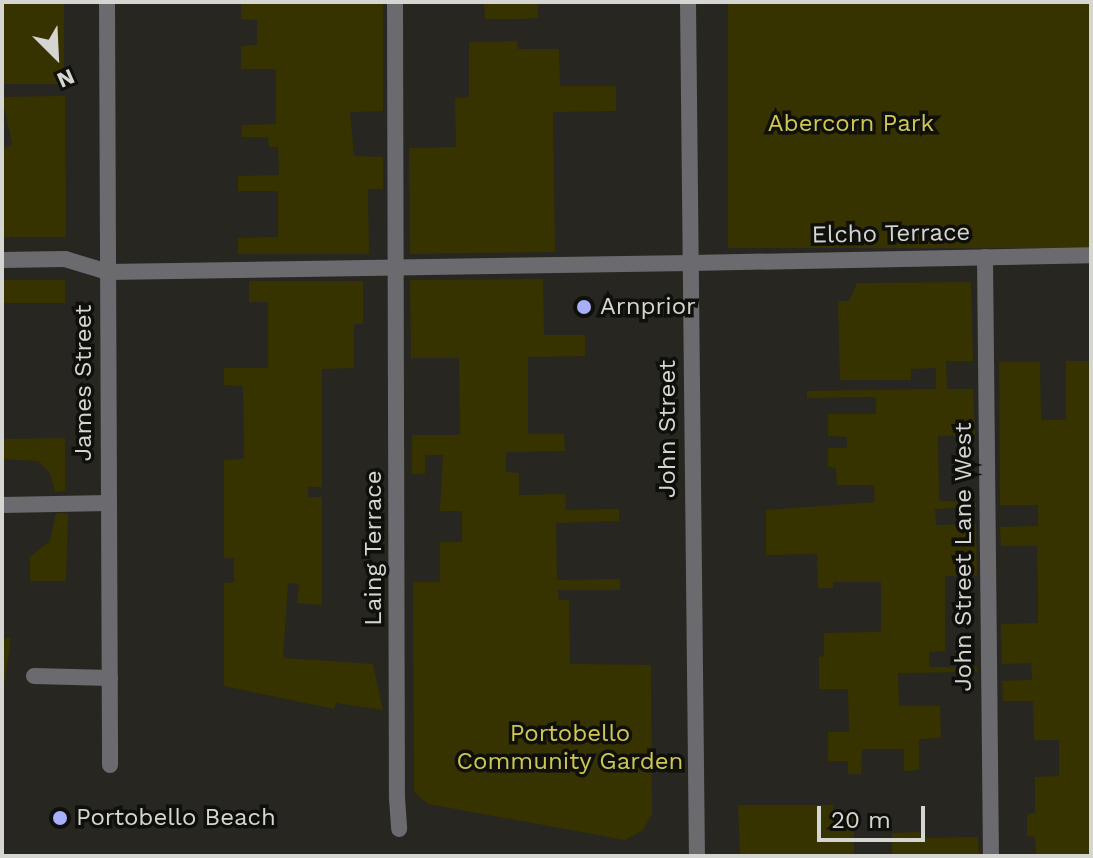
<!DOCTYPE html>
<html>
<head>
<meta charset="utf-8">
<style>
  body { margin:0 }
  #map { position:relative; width:1093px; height:858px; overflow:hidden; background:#272620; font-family:"Work Sans",sans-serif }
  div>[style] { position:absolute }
  .green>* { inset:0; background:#373300; transform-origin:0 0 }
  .service>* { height:16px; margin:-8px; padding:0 8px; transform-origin:8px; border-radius:8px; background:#6b6b6f }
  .pedestrian>* { height:16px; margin:-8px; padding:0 8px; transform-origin:8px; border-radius:8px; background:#6b6b6f }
  .minor>* { height:16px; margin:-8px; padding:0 8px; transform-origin:8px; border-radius:8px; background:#6b6b6f }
  .dots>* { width:22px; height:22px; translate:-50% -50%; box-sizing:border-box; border:4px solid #0f0f0c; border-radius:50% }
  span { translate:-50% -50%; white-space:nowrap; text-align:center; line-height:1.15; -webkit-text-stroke:7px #0f0f0c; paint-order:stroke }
  .park-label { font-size:24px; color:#cfc754 }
  .street-label { font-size:24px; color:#d5d5d1 }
  .poi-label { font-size:24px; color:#d5d5d1 }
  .left { translate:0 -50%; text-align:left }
  .frame { position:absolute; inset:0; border:4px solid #d5d5d1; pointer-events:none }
  .north { position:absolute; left:16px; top:16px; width:80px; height:80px; -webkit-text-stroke:6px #0f0f0c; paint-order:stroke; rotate:156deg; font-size:22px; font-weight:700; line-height:32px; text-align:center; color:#d5d5d1 }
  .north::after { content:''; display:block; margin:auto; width:28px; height:36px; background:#d5d5d1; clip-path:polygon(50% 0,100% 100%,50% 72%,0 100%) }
  .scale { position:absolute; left:817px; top:806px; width:108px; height:36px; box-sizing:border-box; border:4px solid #d5d5d1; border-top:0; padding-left:10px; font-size:24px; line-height:28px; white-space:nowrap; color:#d5d5d1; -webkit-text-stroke:6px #0f0f0c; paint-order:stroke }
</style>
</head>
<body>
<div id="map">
  <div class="green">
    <div style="left:2px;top:2px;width:62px;height:82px"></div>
    <div style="clip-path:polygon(241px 2px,383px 2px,383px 111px,350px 112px,354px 156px,383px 157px,383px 189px,368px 189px,369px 254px,238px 254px,238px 238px,278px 237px,278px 191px,238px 191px,238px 176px,279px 175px,278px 147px,269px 147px,268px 137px,242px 137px,242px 125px,276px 124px,276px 69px,241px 69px,241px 46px,257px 45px,257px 20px,241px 19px)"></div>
    <div style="clip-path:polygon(484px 2px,615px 2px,538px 3px,538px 18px,517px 19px,485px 19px)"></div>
    <div style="left:728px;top:2px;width:363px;height:246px"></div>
    <div style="clip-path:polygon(517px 41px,518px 49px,559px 49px,560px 86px,616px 86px,616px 111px,553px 112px,555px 252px,410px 254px,409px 148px,456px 147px,455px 98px,469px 97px,469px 42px)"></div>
    <div style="clip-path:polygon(65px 96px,66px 237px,2px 237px,2px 150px,12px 144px,2px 97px)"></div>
    <div style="clip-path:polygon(543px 279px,544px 335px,585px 335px,585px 356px,528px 357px,528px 434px,564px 434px,565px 451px,506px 452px,506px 472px,519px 473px,519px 495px,565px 494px,566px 510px,619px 509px,619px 521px,556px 523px,557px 580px,620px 579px,620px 590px,558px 590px,559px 600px,569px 600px,570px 664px,651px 665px,652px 814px,643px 830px,625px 840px,428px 804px,414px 792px,413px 582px,440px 582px,440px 542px,462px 542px,462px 511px,440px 511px,443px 455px,425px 455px,425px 474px,412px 474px,412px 435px,460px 435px,459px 358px,411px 358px,410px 280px)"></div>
    <div style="left:65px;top:280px;width:23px;height:63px;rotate:90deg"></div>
    <div style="clip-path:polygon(249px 281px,363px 281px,363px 324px,354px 324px,354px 368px,322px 369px,322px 487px,308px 487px,308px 497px,322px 497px,322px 605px,297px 603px,299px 584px,288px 583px,283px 658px,373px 664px,383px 710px,336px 703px,334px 709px,224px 686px,224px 583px,234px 582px,234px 558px,224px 558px,224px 460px,244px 459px,243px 386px,224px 385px,224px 368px,268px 368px,268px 302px,249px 302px)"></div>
    <div style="clip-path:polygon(971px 282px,973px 361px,946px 361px,947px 389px,973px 389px,975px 435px,938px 436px,939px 501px,976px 502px,976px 507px,935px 509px,936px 525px,976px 524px,977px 576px,945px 576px,945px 651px,929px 652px,929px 667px,977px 667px,977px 672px,898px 673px,899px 706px,940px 706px,941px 738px,919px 739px,919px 770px,904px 771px,904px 749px,862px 749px,861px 774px,848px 774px,848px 761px,828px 761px,828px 732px,849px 732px,848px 689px,819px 689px,819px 657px,824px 656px,824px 633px,881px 632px,881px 582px,833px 582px,833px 588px,818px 588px,817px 554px,766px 555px,766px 510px,875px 502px,874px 485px,837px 485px,836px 468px,828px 467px,828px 448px,847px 448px,847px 437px,828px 436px,828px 414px,876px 414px,876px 397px,807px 398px,807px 391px,936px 389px,936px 368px,911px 369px,911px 380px,840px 380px,838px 301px,849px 301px,857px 283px)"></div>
    <div style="clip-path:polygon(1066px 361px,1091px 361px,1091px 856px,1025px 856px,1036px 855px,1035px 837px,1027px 836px,1027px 814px,1035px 813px,1035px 777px,1059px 776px,1059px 740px,1034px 740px,1033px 701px,1003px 701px,1002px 681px,1032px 680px,1031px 663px,1002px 664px,1001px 624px,1038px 623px,1038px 601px,1037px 546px,1001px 546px,1000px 527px,1038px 526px,1038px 505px,1000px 505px,999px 362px,1040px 362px,1041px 420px,1066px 420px)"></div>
    <div style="clip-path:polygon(65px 438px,65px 491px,55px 492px,50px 473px,38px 461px,2px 459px,2px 439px)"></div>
    <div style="clip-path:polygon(56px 513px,68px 514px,66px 581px,30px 581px,30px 557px,50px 541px)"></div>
    <div style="clip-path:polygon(6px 638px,11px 638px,2px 698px,2px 643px)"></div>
    <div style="clip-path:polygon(738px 805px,833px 805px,833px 813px,854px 813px,854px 856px,740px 856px)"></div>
    <div style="clip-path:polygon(920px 832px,921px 838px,978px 837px,979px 856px,892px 856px,892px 833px)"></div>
  </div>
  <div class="service">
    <div style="left:395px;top:2px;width:796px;rotate:89.86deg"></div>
    <div style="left:985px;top:257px;width:599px;rotate:89.43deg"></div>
    <div style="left:2px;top:260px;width:63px;rotate:-0.9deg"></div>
    <div style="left:65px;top:259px;width:45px;rotate:16.8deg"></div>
    <div style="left:108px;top:272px;width:583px;rotate:-0.88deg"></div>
    <div style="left:2px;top:505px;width:107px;rotate:-1.1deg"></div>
    <div style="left:34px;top:676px;width:76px;rotate:1.5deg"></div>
  </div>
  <div class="pedestrian">
    <div style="left:110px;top:740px;width:25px;rotate:90deg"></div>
    <div style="left:397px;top:798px;width:31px;rotate:86deg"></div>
  </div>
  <div class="minor">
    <div style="left:107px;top:2px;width:738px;rotate:89.77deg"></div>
    <div style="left:688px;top:2px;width:854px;rotate:89.4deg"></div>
    <div style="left:691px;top:263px;width:400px;rotate:-1.1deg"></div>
  </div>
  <div class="dots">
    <div style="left:584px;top:307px;background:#a8b0fc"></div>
    <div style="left:60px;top:818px;background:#a8b0fc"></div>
  </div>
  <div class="park-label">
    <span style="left:851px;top:124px">Abercorn Park</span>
    <span style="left:570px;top:748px">Portobello<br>Community Garden</span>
  </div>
  <div class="street-label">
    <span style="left:891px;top:234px;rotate:-1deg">Elcho Terrace</span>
    <span style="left:84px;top:383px;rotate:-90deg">James Street</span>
    <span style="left:668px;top:429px;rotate:-90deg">John Street</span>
    <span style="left:374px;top:548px;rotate:-90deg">Laing Terrace</span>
    <span style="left:964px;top:557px;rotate:-90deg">John Street Lane West</span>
  </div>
  <div class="poi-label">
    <span class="left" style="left:600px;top:307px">Arnprior</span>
    <span class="left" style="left:76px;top:818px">Portobello Beach</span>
  </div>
  <div class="frame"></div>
  <div class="north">N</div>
  <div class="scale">20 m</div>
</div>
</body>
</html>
